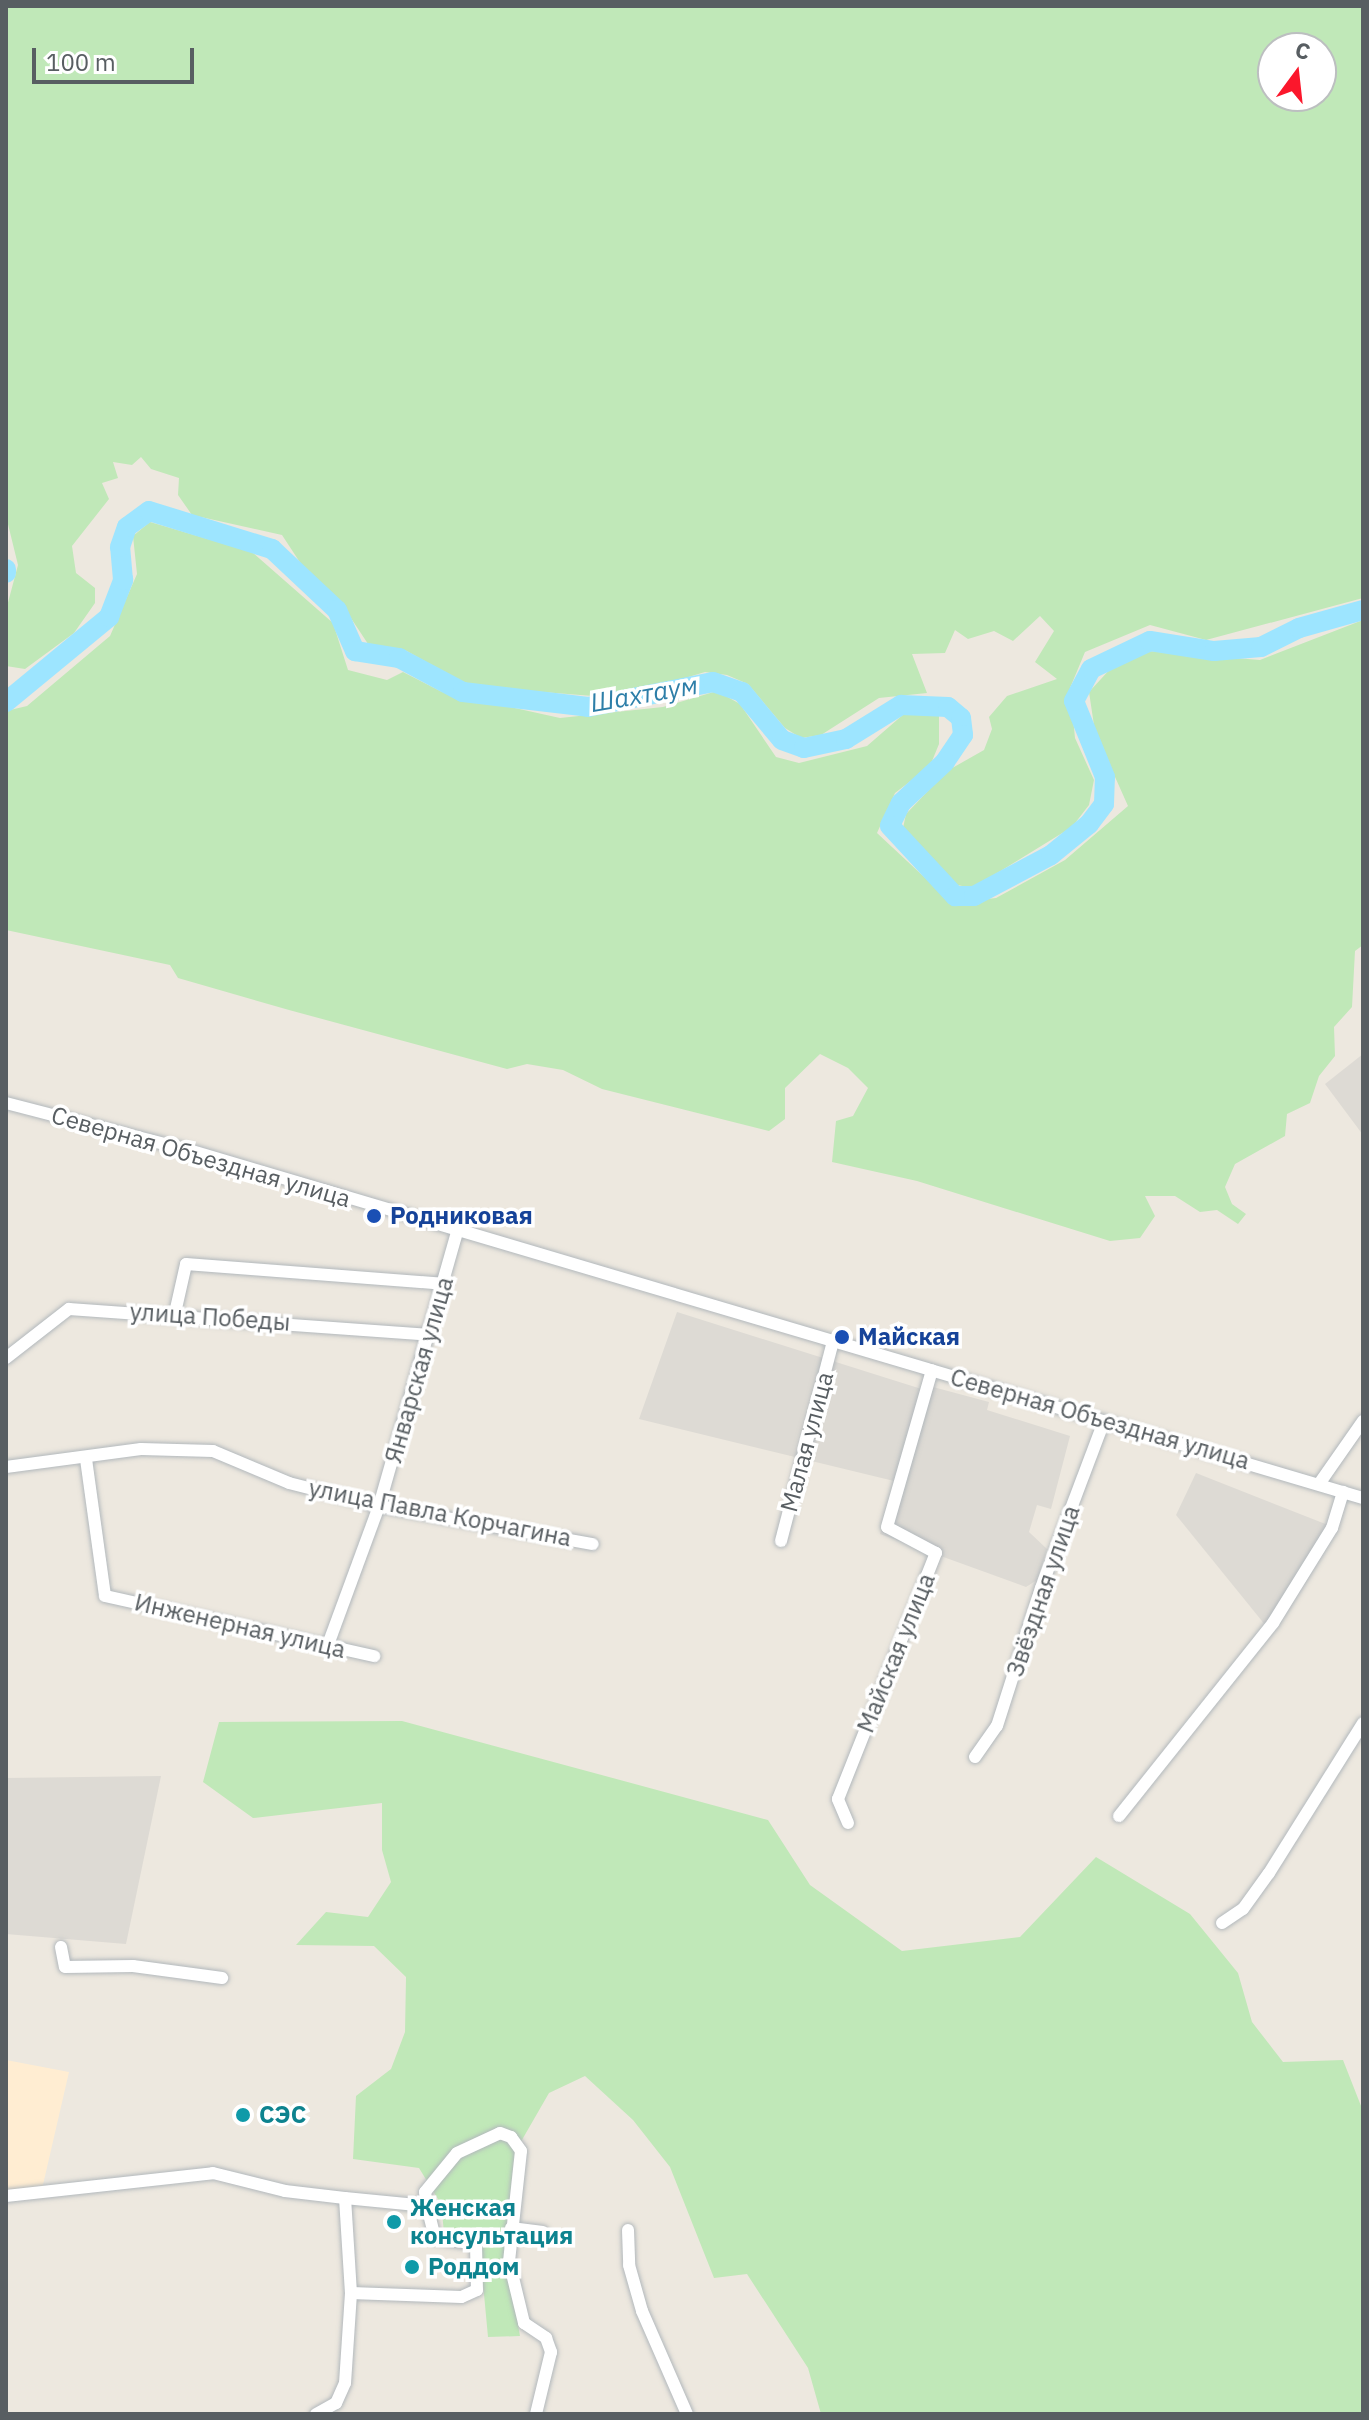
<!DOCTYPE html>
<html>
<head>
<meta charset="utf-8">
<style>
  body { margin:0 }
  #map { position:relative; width:1369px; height:2420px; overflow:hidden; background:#ede8df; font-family:"IBM Plex Sans",sans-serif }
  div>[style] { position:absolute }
  .commercial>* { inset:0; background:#ffedd2 }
  .industrial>* { inset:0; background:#dddad4 }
  .green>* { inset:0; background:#c0e8b8 }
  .river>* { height:20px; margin:-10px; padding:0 10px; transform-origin:10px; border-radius:10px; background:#9de5ff }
  .roads { filter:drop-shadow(0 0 2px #b2b8bc) drop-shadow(0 0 2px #b2b8bc) }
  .minor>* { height:12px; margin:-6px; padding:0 6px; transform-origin:6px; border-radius:6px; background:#fff }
  .dots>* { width:22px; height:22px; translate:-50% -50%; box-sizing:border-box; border:4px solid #fff; border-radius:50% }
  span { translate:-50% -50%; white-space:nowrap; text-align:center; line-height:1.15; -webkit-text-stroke:7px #fff; paint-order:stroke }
  .street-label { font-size:24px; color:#585e62 }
  .transit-label { font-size:24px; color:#164399; font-weight:700 }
  .left { translate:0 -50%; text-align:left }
  .culture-label { font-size:24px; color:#0d838f; font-weight:700 }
  .water-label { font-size:26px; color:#2d7ea8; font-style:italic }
  .frame { position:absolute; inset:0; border:8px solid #585e62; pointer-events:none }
  .north { position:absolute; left:1257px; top:32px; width:80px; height:80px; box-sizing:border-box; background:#fff; border:2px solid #bcbfc0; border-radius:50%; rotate:15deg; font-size:22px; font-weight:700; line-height:32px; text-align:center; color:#585e62 }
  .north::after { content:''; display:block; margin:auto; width:28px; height:36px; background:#fb172c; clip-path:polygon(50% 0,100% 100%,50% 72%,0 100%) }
  .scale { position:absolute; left:32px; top:48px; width:162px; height:36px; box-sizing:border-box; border:4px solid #585e62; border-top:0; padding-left:10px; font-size:24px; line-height:28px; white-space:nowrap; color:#585e62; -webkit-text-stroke:6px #fff; paint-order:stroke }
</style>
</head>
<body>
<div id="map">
  <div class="commercial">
    <div style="clip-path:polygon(6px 2060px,69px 2072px,42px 2189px,6px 2190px)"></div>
  </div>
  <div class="industrial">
    <div style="clip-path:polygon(1363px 1054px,1363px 1135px,1325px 1084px)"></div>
    <div style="clip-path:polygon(677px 1312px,931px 1392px,933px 1387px,989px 1402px,987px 1410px,1070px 1436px,1051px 1509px,1037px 1505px,1029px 1532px,1047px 1549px,1037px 1580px,1026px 1587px,880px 1534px,894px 1481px,639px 1419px)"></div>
    <div style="clip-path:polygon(1196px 1473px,1328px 1525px,1266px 1626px,1176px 1515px)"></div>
    <div style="clip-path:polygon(161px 1776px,126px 1944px,6px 1934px,6px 1778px)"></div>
  </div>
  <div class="green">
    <div style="clip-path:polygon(evenodd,6px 6px,1363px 6px,1363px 598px,1206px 640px,1150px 625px,1085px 652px,1070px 688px,1075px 738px,1094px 780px,1089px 805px,1072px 827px,973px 888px,957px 885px,903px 828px,906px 814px,947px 771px,984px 750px,992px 729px,989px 717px,1007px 696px,1057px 679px,1035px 662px,1054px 631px,1040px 616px,1013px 641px,994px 631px,968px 639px,955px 630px,945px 653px,912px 654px,927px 693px,879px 698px,821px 735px,801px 738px,785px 728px,748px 684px,727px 675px,705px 672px,618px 698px,469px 686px,405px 650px,372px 650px,339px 600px,303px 567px,282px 535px,192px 515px,178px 495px,179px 478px,151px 469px,141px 457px,132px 465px,113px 462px,118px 478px,102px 483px,109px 499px,72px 546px,76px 573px,95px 588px,95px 603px,74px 633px,25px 669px,6px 666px,6px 610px,18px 565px,6px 516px,6px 6px,1273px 48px,1321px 48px,1321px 96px,1273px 96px,1273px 48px)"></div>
    <div style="clip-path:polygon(150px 522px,252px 552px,333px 623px,348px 670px,387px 680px,403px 672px,442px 692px,560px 718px,663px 707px,717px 691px,740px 704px,776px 757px,799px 763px,867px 746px,905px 713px,939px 715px,939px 744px,930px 766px,895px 793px,877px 833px,952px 903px,996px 898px,1065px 860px,1128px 806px,1095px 732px,1089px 692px,1112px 667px,1148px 651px,1260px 660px,1363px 620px,1363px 945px,1355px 951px,1352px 1007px,1334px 1027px,1335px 1056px,1319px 1076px,1310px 1103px,1287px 1114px,1285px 1136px,1235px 1164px,1225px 1187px,1232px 1204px,1246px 1214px,1238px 1224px,1217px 1210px,1200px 1212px,1175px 1196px,1145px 1196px,1155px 1216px,1140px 1238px,1110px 1241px,917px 1181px,832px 1162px,836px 1121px,853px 1116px,868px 1088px,848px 1068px,820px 1054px,785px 1088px,785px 1119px,769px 1131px,602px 1089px,563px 1070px,527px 1064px,507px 1069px,289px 1010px,178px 978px,170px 965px,6px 930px,6px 711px,27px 706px,110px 636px,137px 574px,133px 536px)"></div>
    <div style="clip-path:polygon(402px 1721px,768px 1820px,810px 1885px,902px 1951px,1020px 1937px,1096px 1857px,1190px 1914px,1238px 1973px,1252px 2022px,1283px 2062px,1343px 2060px,1363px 2111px,1363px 2414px,821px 2414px,808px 2368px,747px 2274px,714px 2278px,670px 2167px,633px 2120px,585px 2076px,549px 2093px,515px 2152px,504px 2247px,520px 2336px,488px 2337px,479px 2241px,444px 2232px,441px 2204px,419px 2168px,353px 2159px,356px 2096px,391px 2069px,405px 2032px,406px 1977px,374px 1946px,296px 1945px,326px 1912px,368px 1917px,391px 1882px,382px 1850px,382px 1803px,253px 1818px,203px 1782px,219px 1722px)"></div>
  </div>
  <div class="river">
    <div style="left:6px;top:569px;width:4px;rotate:90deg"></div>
    <div style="left:6px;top:702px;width:134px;rotate:-39.5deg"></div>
    <div style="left:109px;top:617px;width:40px;rotate:-69deg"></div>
    <div style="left:123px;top:580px;width:33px;rotate:-95deg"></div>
    <div style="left:120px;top:547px;width:21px;rotate:-71deg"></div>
    <div style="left:127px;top:527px;width:27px;rotate:-36deg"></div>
    <div style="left:149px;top:511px;width:129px;rotate:17.2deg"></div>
    <div style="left:272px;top:549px;width:89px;rotate:43.2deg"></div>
    <div style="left:337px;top:610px;width:45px;rotate:66.3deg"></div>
    <div style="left:355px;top:651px;width:45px;rotate:9deg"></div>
    <div style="left:399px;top:658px;width:72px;rotate:28deg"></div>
    <div style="left:463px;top:692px;width:126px;rotate:6.8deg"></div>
    <div style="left:588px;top:707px;width:127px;rotate:-11.3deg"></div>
    <div style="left:713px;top:682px;width:31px;rotate:19deg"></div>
    <div style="left:742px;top:692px;width:62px;rotate:50.2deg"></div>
    <div style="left:782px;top:740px;width:23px;rotate:20deg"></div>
    <div style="left:804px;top:748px;width:43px;rotate:-12.1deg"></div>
    <div style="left:846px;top:739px;width:65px;rotate:-31.7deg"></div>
    <div style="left:901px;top:705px;width:47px;rotate:2.4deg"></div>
    <div style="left:948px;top:707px;width:17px;rotate:40deg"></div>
    <div style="left:961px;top:718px;width:17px;rotate:83deg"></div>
    <div style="left:963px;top:735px;width:32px;rotate:124deg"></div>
    <div style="left:945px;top:762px;width:60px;rotate:137deg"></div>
    <div style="left:901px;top:803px;width:25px;rotate:116deg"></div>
    <div style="left:890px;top:826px;width:96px;rotate:47.1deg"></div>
    <div style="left:955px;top:896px;width:19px"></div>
    <div style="left:974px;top:896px;width:87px;rotate:-28deg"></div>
    <div style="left:1051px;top:855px;width:49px;rotate:-39.2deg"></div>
    <div style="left:1089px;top:824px;width:25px;rotate:-53deg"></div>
    <div style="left:1104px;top:804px;width:27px;rotate:-88deg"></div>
    <div style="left:1105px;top:777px;width:82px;rotate:-112.2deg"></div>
    <div style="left:1074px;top:701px;width:36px;rotate:-62deg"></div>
    <div style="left:1091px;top:669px;width:65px;rotate:-25.4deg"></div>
    <div style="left:1150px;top:641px;width:65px;rotate:8.9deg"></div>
    <div style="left:1214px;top:651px;width:47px;rotate:-4.9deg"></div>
    <div style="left:1261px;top:647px;width:42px;rotate:-26.6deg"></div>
    <div style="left:1299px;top:628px;width:66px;rotate:-15.7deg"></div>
  </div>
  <div class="roads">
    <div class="minor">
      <div style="left:6px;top:1103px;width:192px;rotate:14.5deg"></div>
      <div style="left:192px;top:1151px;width:1221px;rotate:16.51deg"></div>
      <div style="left:175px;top:1313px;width:50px;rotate:-77.3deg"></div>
      <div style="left:186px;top:1264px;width:260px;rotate:4.4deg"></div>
      <div style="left:6px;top:1358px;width:80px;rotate:-37.9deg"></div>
      <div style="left:69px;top:1309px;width:362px;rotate:4.1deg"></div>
      <div style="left:86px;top:1459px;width:138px;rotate:82.1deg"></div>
      <div style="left:105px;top:1596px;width:276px;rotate:12.6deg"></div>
      <div style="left:6px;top:1467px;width:136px;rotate:-7.6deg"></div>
      <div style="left:141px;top:1449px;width:72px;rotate:1.6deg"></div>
      <div style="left:213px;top:1451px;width:82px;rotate:22.8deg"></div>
      <div style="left:289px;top:1483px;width:93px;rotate:14.3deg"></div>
      <div style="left:379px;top:1506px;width:217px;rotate:10.1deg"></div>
      <div style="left:1319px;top:1484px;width:77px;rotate:-55.1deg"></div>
      <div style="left:781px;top:1541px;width:206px;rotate:-75.4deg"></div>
      <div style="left:329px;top:1642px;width:145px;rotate:-69.8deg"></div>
      <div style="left:379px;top:1506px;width:285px;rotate:-74.1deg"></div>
      <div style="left:975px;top:1757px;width:38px;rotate:-55deg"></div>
      <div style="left:997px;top:1726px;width:145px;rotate:-72.3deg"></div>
      <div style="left:1041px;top:1588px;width:178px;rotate:-69.3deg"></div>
      <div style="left:1119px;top:1816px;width:247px;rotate:-51.4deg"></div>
      <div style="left:1273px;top:1623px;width:112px;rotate:-58.2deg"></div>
      <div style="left:1332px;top:1528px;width:38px;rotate:-73deg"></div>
      <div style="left:848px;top:1823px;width:26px;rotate:-113deg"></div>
      <div style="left:838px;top:1799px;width:265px;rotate:-68.3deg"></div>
      <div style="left:936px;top:1553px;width:55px;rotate:-152deg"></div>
      <div style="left:887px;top:1527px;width:163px;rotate:-74deg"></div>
      <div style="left:1222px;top:1923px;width:25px;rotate:-34deg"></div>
      <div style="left:1243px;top:1909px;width:44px;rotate:-54.2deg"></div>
      <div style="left:1269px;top:1873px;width:177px;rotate:-57.9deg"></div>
      <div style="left:61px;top:1947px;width:20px;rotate:79deg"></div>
      <div style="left:65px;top:1967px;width:68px;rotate:-0.8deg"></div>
      <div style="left:133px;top:1966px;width:90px;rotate:7.7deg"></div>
      <div style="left:6px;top:2196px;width:208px;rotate:-6.3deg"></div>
      <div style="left:213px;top:2173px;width:74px;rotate:14deg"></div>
      <div style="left:285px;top:2191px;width:60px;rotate:6.7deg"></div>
      <div style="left:345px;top:2198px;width:95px;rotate:86.4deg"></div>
      <div style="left:351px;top:2293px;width:90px;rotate:93.8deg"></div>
      <div style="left:345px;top:2383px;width:22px;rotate:114deg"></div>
      <div style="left:336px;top:2403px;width:23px;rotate:151deg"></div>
      <div style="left:345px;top:2198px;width:82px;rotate:5.6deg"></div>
      <div style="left:427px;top:2206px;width:33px;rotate:76deg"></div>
      <div style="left:435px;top:2238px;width:41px;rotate:8.3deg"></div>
      <div style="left:476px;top:2244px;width:46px;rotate:88.8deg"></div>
      <div style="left:477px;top:2290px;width:17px;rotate:156deg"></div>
      <div style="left:461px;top:2297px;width:110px;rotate:-177.9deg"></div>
      <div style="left:427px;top:2206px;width:14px;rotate:-98deg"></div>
      <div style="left:425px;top:2192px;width:50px;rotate:-50.6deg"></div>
      <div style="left:457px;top:2153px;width:47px;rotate:-24.9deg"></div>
      <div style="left:500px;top:2133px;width:12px;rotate:20deg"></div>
      <div style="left:511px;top:2137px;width:17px;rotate:54deg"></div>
      <div style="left:521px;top:2151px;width:111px;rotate:96.2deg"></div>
      <div style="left:509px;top:2261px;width:64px;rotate:76.4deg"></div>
      <div style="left:524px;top:2323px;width:27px;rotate:34deg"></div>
      <div style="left:546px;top:2338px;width:15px;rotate:70deg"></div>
      <div style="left:551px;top:2352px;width:64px;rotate:103.6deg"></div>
      <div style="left:511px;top:2228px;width:32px;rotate:7deg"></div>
      <div style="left:628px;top:2230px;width:35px;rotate:88deg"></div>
      <div style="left:629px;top:2265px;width:48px;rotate:74.2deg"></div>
      <div style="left:642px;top:2311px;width:112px;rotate:66.4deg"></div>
    </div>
  </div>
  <div class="dots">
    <div style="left:374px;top:1216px;background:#1a4fb4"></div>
    <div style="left:842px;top:1337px;background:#1a4fb4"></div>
    <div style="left:243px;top:2115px;background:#0f9aa8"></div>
    <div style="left:394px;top:2222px;background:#0f9aa8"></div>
    <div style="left:412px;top:2267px;background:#0f9aa8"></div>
  </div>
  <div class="street-label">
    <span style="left:201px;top:1157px;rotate:16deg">Северная Объездная улица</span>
    <span style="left:210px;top:1317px;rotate:4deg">улица Победы</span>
    <span style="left:419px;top:1370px;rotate:-74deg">Январская улица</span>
    <span style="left:1100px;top:1419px;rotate:16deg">Северная Объездная улица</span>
    <span style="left:807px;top:1442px;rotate:-75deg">Малая улица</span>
    <span style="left:440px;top:1513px;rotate:11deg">улица Павла Корчагина</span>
    <span style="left:1043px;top:1591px;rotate:-71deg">Звёздная улица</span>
    <span style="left:240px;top:1626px;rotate:13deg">Инженерная улица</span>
    <span style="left:896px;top:1653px;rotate:-68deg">Майская улица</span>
  </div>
  <div class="transit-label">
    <span class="left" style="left:390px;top:1216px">Родниковая</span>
    <span class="left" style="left:858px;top:1337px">Майская</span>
  </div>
  <div class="culture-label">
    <span class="left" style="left:259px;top:2115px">СЭС</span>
    <span class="left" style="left:410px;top:2222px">Женская<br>консультация</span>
    <span class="left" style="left:428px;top:2267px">Роддом</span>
  </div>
  <div class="water-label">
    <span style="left:644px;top:694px;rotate:-10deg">Шахтаум</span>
  </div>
  <div class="frame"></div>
  <div class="north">С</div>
  <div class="scale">100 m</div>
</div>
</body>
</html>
